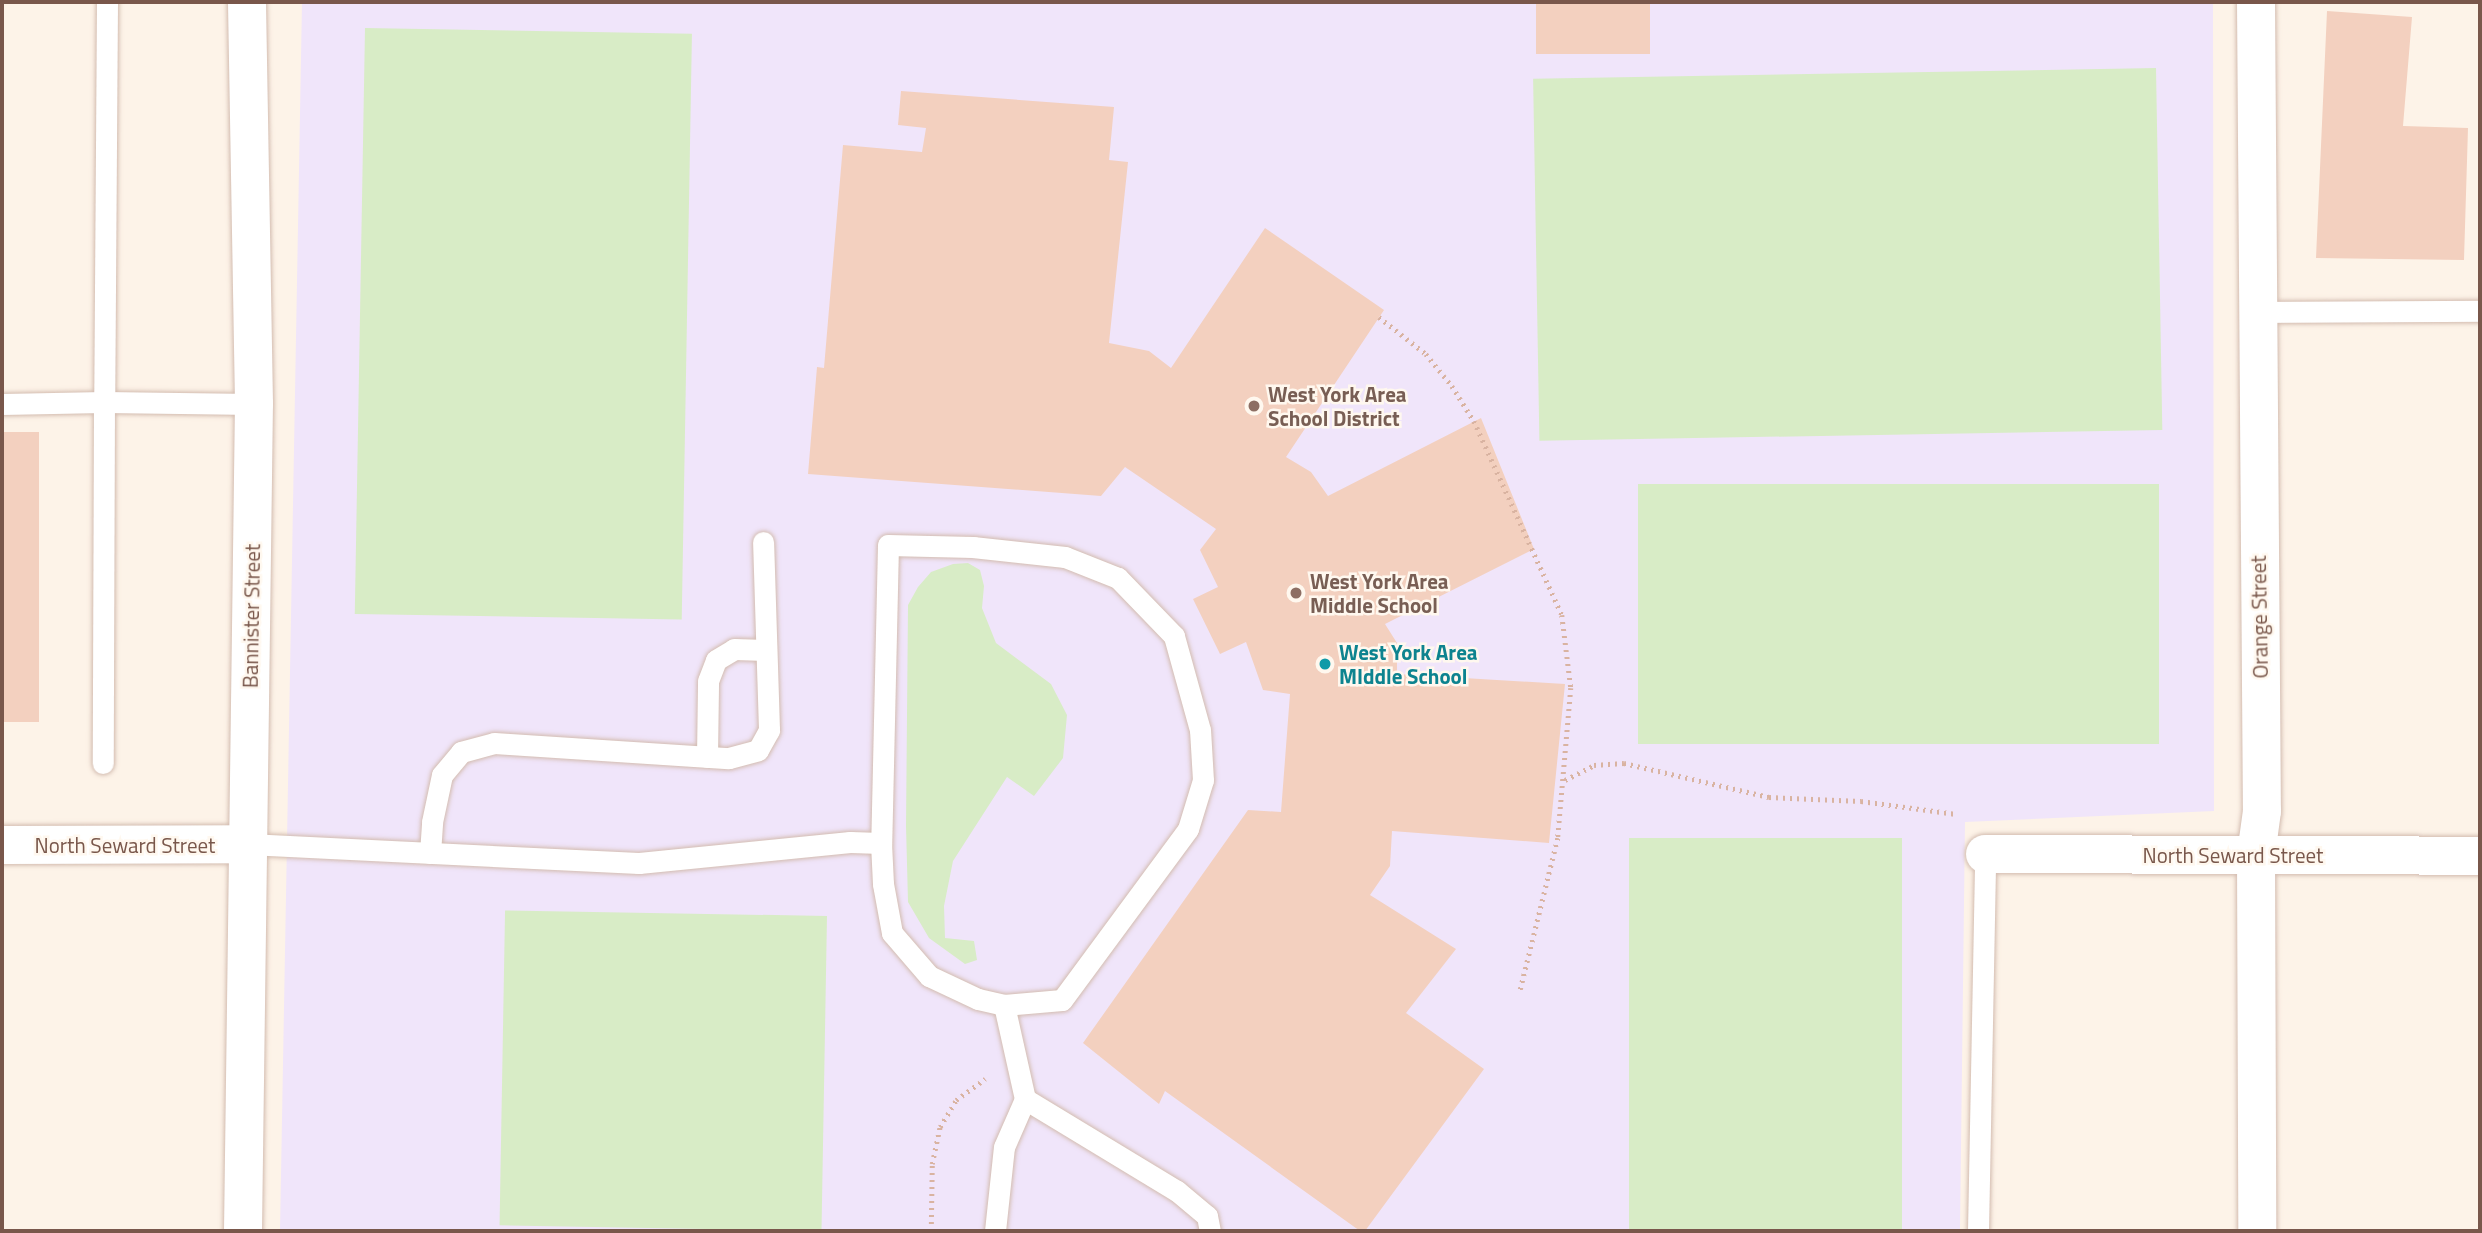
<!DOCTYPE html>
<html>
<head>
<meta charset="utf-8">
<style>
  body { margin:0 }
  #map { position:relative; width:2482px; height:1233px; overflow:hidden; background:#fdf3e8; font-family:"Titillium Web",sans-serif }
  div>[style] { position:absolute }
  .education>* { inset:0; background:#f0e5fa }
  .green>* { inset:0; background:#d8ecc6; transform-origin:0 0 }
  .building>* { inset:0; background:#f3d0bf; transform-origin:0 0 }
  .path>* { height:4.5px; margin-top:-2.25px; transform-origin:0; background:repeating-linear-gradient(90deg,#d9b3a1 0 2px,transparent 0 7px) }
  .roads { filter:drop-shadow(0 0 2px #d3bcb0) drop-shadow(0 0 2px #d3bcb0) }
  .service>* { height:21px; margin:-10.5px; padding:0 10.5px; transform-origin:10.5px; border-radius:10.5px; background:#fff }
  .minor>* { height:38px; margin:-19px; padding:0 19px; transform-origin:19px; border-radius:19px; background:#fff }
  .tertiary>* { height:38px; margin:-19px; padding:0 19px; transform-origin:19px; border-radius:19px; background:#fff }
  .dots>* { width:19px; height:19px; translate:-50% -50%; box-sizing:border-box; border:4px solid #fff8ef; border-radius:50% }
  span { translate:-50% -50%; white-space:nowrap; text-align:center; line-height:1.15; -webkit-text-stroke:5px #fff8ef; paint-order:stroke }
  .education-label { font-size:21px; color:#785e54; font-weight:700 }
  .left { translate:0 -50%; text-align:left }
  .street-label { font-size:21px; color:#79574b }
  .culture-label { font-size:21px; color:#0d838f; font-weight:700 }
  .frame { position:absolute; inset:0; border:4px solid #79574b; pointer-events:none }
</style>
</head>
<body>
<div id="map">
  <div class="education">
    <div style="clip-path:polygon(302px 2px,2213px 2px,2214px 811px,1965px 822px,1960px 1231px,280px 1231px)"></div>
  </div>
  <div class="green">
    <div style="left:365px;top:28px;width:327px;height:586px;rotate:1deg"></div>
    <div style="left:2156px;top:68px;width:362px;height:623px;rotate:89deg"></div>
    <div style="left:2159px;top:484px;width:260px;height:521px;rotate:90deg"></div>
    <div style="clip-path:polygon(968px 563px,980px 570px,984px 586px,982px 608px,996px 643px,1051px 684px,1067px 715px,1063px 758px,1034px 796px,1007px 777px,953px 861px,944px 906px,945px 938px,974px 941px,977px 960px,965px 964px,929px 938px,908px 902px,906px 826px,908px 605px,918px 587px,931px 572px,953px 564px)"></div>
    <div style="left:1902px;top:838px;width:393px;height:273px;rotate:90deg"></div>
    <div style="left:827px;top:916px;width:315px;height:322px;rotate:91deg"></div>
  </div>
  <div class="building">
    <div style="left:1536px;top:2px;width:114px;height:52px"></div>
    <div style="clip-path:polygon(2327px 11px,2412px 17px,2403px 126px,2468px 128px,2464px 260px,2316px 258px)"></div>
    <div style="clip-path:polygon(901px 91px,1114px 107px,1109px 160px,1128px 162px,1109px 343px,1149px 351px,1171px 368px,1265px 228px,1384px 310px,1286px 457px,1311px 472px,1328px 496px,1481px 418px,1534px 549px,1385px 624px,1397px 643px,1397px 674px,1565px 684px,1549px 843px,1392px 831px,1390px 866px,1370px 895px,1456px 949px,1406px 1013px,1484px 1069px,1365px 1231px,1360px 1231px,1165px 1091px,1159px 1104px,1083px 1043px,1248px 810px,1281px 812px,1290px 694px,1263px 690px,1246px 642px,1220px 654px,1193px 599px,1218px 587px,1200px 550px,1216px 529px,1125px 467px,1101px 496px,808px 474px,817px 367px,824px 368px,843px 145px,922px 152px,926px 128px,898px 125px)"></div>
    <div style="left:2px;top:432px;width:37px;height:290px"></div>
  </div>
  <div class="path">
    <div style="left:1379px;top:317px;width:60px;rotate:38.2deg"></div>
    <div style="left:1426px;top:354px;width:41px;rotate:50.9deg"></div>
    <div style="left:1452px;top:386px;width:41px;rotate:57.8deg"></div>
    <div style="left:1474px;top:421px;width:213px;rotate:65.6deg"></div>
    <div style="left:1562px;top:615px;width:74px;rotate:83deg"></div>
    <div style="left:1571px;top:688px;width:151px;rotate:95deg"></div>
    <div style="left:1558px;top:838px;width:158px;rotate:103.9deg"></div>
    <div style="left:1565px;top:780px;width:33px;rotate:-27deg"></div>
    <div style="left:1594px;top:765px;width:30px;rotate:-4deg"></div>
    <div style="left:1624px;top:763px;width:149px;rotate:13.2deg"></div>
    <div style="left:1769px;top:797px;width:92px;rotate:2.5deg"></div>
    <div style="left:1861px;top:801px;width:96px;rotate:7.8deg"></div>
    <div style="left:931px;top:1231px;width:67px;rotate:-89.1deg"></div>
    <div style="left:932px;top:1164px;width:38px;rotate:-78deg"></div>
    <div style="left:940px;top:1127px;width:31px;rotate:-59deg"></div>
    <div style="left:956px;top:1100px;width:36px;rotate:-36deg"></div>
  </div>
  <div class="roads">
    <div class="service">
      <div style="left:107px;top:2px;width:400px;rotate:90.4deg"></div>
      <div style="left:104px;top:402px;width:150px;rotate:0.8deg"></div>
      <div style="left:2257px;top:312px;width:223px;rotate:-0.3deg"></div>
      <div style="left:2px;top:404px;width:102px;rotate:-1.1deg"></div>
      <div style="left:104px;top:402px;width:361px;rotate:90.2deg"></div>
      <div style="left:707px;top:757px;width:76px;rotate:-89.2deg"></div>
      <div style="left:708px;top:681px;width:22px;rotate:-69deg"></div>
      <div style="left:716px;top:660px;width:21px;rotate:-31deg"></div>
      <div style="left:734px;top:649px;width:32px;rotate:2deg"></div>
      <div style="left:248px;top:844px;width:391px;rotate:2.8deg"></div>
      <div style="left:639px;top:863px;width:212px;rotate:-5.7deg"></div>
      <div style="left:850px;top:842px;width:31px;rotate:2deg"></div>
      <div style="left:881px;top:843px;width:41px;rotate:87.2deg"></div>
      <div style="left:883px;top:884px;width:50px;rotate:79.6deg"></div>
      <div style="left:892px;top:933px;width:57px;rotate:49.3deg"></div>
      <div style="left:929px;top:976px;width:54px;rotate:25.1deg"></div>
      <div style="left:978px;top:999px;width:27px;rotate:13deg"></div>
      <div style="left:1004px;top:1005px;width:58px;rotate:-4.9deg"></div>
      <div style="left:1062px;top:1000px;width:212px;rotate:-53.6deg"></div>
      <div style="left:1188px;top:829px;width:51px;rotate:-73deg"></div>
      <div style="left:1203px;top:780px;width:50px;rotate:-93.4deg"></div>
      <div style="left:1200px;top:730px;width:98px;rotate:-105.5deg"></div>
      <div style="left:1174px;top:636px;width:81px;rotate:-134deg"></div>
      <div style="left:1118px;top:578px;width:57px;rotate:-158.4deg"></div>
      <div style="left:1065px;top:557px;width:93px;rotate:-173.8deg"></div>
      <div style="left:973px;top:547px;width:85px;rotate:-178.7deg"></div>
      <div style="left:888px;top:545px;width:298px;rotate:91.3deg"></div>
      <div style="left:430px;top:853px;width:31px;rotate:-86deg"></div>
      <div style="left:432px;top:822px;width:48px;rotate:-78deg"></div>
      <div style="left:442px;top:775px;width:30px;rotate:-50deg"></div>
      <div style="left:461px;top:752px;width:34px;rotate:-15deg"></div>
      <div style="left:494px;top:743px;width:235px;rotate:3.7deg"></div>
      <div style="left:729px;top:758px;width:30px;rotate:-15deg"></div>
      <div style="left:758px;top:750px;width:23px;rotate:-61deg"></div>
      <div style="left:769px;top:730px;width:188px;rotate:-91.8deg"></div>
      <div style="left:1025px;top:1099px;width:178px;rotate:31.2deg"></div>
      <div style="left:1177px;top:1191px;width:39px;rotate:40deg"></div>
      <div style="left:1207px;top:1216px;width:15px;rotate:79deg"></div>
      <div style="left:995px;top:1231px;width:84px;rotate:-83.9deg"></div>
      <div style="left:1004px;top:1147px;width:52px;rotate:-66.4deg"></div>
      <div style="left:1025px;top:1099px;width:96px;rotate:-102.6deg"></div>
      <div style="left:1978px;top:1231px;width:377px;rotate:-88.9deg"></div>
    </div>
    <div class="minor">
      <div style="left:2256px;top:2px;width:809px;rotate:89.58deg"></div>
      <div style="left:2262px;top:811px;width:44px;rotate:97.8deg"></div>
      <div style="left:2256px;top:855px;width:376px;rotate:89.8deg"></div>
      <div style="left:2px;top:845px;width:246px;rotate:-0.2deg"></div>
      <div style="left:1985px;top:854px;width:495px;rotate:0.2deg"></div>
    </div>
    <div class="tertiary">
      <div style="left:243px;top:1231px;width:827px;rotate:-89.24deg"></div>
      <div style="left:254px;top:404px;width:402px;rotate:-91deg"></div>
    </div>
  </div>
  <div class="dots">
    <div style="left:1254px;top:406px;background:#8d6e63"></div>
    <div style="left:1296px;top:593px;background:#8d6e63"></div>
    <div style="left:1325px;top:664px;background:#0f9aa8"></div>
  </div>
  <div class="education-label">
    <span class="left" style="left:1268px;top:406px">West York Area<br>School District</span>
    <span class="left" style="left:1310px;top:593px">West York Area<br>Middle School</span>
  </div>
  <div class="street-label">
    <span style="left:251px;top:616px;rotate:-89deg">Bannister Street</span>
    <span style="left:2259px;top:617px;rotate:-91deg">Orange Street</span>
    <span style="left:125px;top:845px">North Seward Street</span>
    <span style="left:2233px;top:855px">North Seward Street</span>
  </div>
  <div class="culture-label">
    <span class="left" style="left:1339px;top:664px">West York Area<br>MIddle School</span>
  </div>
  <div class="frame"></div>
</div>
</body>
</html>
